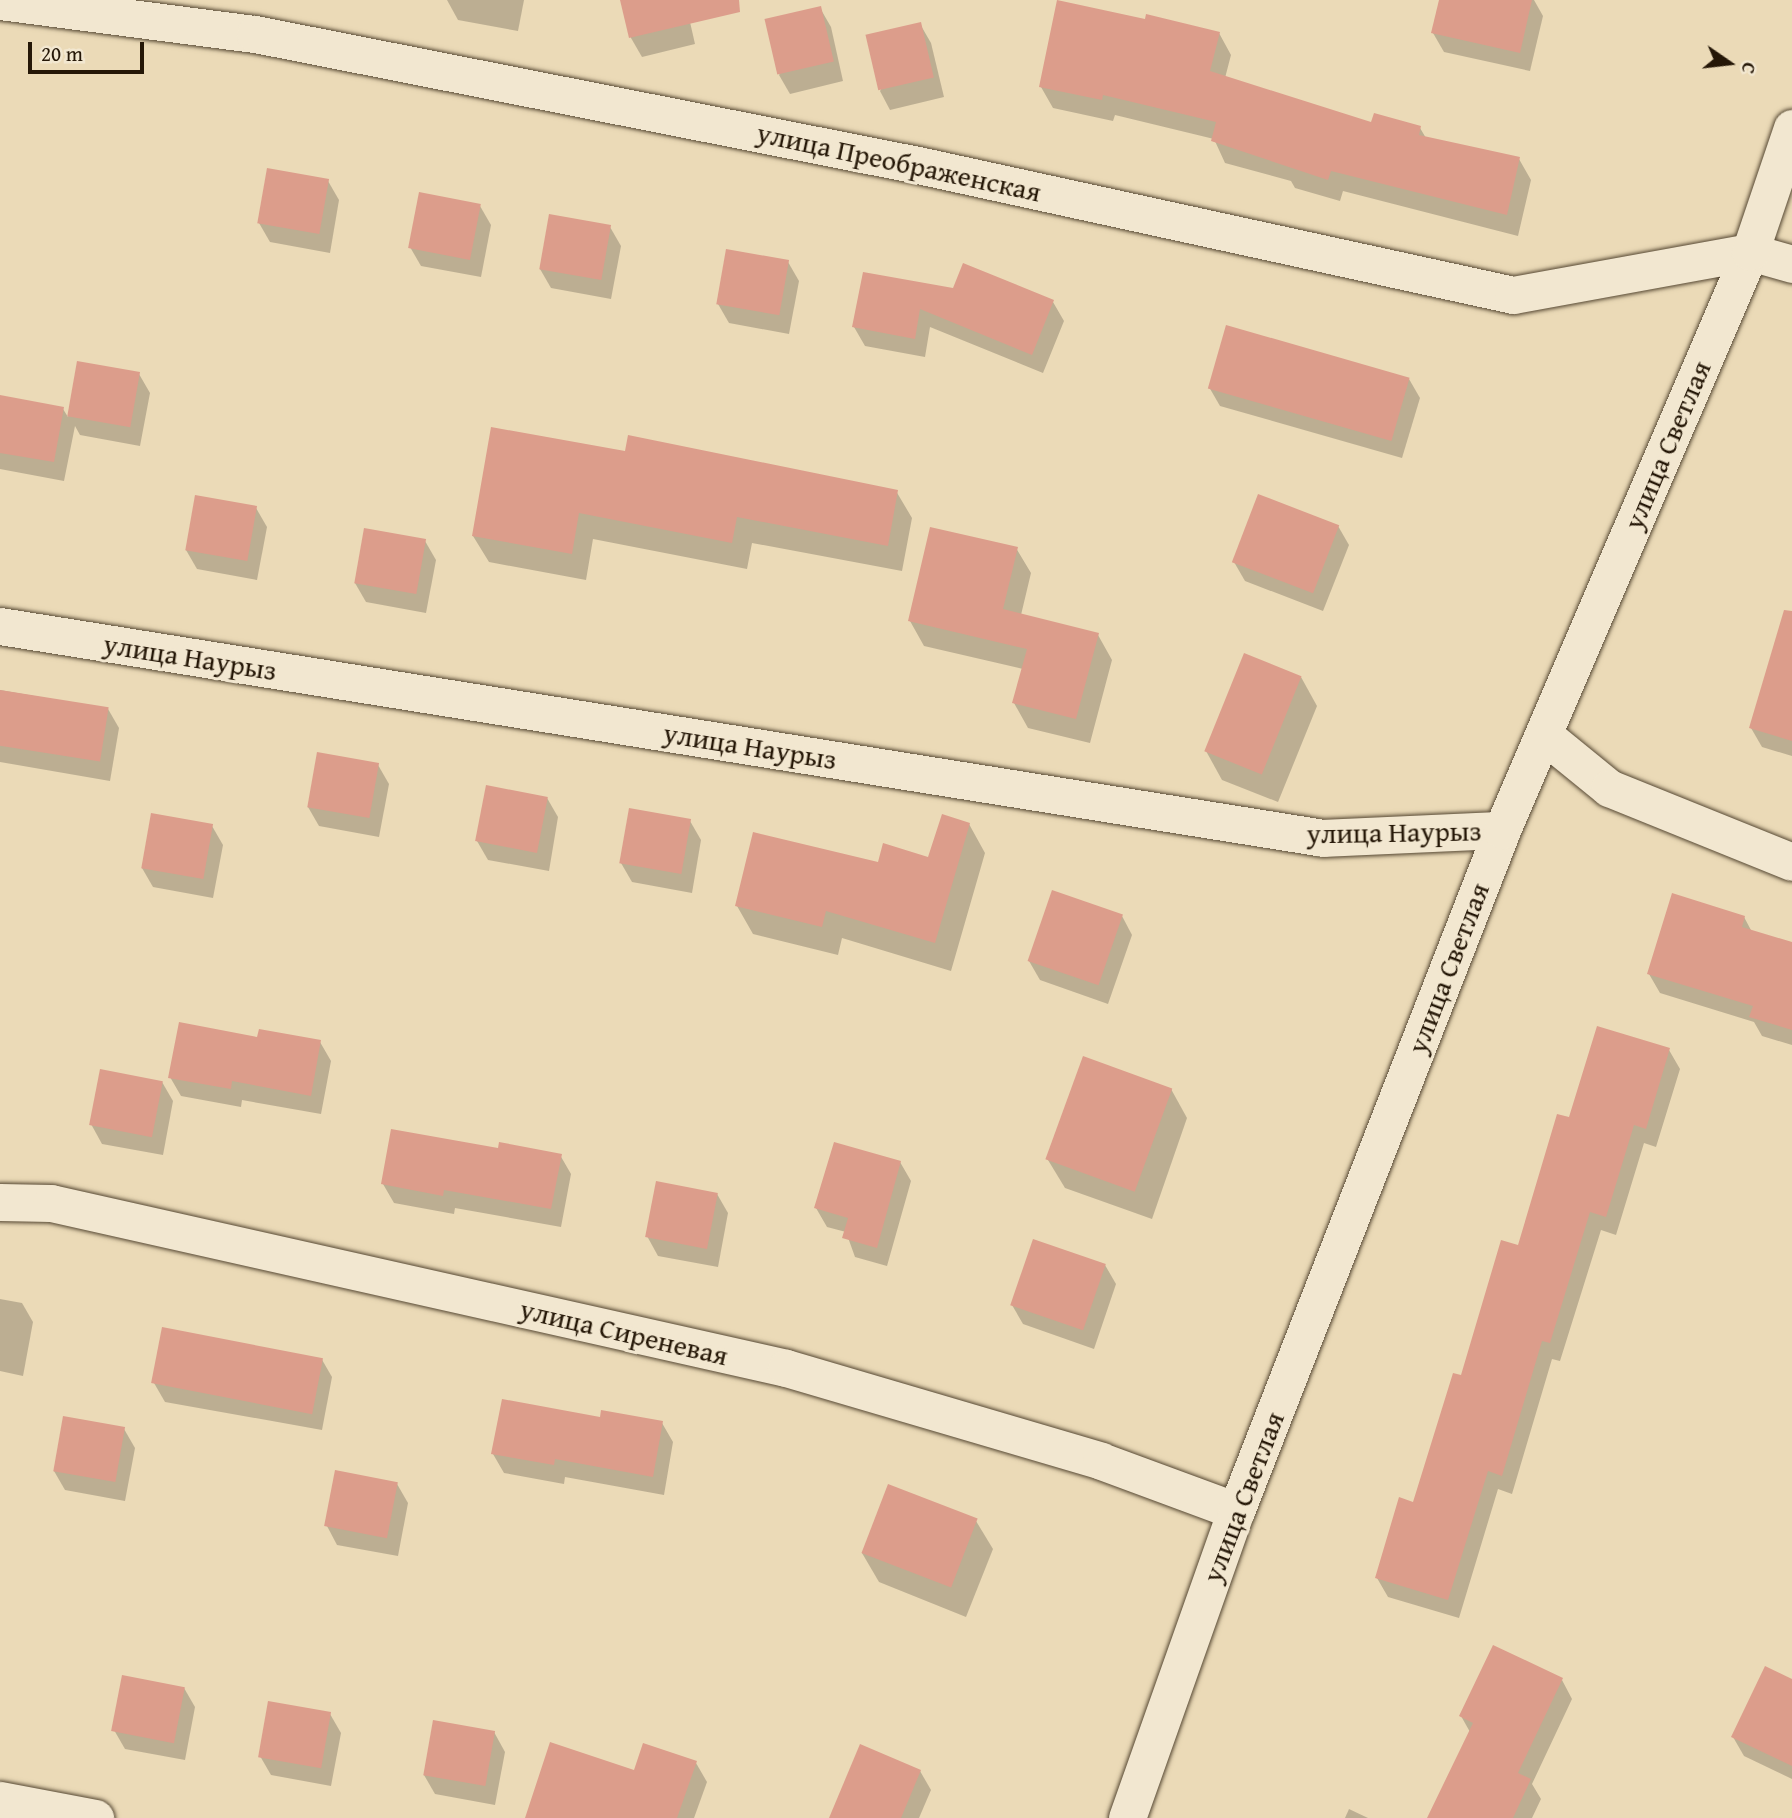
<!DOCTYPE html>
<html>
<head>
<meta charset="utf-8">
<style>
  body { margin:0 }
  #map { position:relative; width:1792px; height:1818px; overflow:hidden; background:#ebdab7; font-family:"Gentium Book Plus",serif }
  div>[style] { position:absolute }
  .shadow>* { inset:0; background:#0003 }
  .building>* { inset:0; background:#dc9d8b; transform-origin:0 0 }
  .roads { filter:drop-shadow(0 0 2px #564833) drop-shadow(0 0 2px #564833) }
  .street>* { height:37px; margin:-18.5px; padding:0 18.5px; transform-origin:18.5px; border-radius:18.5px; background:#f2e7d0 }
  span { translate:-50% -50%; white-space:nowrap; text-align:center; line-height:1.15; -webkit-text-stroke:6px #f2e7d0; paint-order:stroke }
  .street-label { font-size:28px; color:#251707 }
  .north { position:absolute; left:1694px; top:28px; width:70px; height:70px; -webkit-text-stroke:5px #f2e7d0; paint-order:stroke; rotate:104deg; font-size:19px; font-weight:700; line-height:28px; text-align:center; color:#251707 }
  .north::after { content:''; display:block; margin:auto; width:24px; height:32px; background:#251707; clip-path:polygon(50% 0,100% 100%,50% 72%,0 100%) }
  .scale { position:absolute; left:28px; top:42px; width:116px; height:32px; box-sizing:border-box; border:4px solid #251707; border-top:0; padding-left:9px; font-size:21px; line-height:24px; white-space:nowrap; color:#251707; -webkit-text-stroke:5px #f2e7d0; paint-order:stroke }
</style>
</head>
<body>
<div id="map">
  <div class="shadow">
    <div style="clip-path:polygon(447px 0,524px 0,518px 31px,458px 20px)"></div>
    <div style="clip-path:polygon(622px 0,685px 0,695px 44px,642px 57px,631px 38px)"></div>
    <div style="clip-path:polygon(1440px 0,1534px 0,1543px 16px,1530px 71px,1444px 52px,1433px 33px)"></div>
    <div style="clip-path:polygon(820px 8px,831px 27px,843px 81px,790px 94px,779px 75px)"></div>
    <div style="clip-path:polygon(920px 24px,931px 43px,944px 97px,890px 110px,880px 91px)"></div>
    <div style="clip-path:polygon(1219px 33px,1231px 55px,1225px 78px,1372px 125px,1420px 128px,1426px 138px,1519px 159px,1531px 180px,1518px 236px,1343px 191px,1340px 201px,1295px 188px,1291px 181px,1225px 163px,1214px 139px,1115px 115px,1113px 121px,1053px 108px,1041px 87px)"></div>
    <div style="clip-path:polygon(328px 181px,339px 200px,330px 253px,270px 242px,259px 223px)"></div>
    <div style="clip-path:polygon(480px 206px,491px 225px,481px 277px,421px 266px,410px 247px)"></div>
    <div style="clip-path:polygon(610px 227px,621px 246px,611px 299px,551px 288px,540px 269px)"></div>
    <div style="clip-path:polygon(788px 262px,799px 281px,789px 334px,729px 323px,718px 304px)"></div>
    <div style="clip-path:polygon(954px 290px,1053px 302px,1064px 321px,1043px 373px,930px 327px,925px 357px,865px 346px,854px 327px)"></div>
    <div style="clip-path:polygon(79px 363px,139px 374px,150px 393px,140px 446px,80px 435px,75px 426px,64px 481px,0 469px,0 397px,63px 409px,68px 417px)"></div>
    <div style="clip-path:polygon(1409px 379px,1420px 398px,1402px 458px,1220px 406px,1209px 387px)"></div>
    <div style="clip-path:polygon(627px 453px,896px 491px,912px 518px,902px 571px,752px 543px,747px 569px,593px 539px,586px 580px,489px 562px,473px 536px)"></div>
    <div style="clip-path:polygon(256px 508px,267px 527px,257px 580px,197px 569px,186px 550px)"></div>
    <div style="clip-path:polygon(1338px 526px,1349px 545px,1323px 611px,1245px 581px,1234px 562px)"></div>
    <div style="clip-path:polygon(425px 541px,436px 560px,426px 613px,366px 602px,355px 583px)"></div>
    <div style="clip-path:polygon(1016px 548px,1031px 573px,1021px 615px,1098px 635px,1112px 660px,1090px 743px,1028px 728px,1014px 703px,1023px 669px,924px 646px,910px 621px)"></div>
    <div style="clip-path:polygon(1792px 655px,1792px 756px,1762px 747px,1751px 728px)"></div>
    <div style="clip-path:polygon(1301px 677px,1317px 706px,1278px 802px,1222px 780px,1206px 751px)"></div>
    <div style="clip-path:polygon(0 690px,108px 709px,119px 728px,110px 781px,0 762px)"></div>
    <div style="clip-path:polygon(378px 765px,389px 784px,379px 837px,319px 826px,308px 807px)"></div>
    <div style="clip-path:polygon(547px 798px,558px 817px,549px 871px,488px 860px,477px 841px)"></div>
    <div style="clip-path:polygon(690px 821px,701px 840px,692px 893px,632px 882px,621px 863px)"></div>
    <div style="clip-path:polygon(969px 824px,985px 853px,951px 971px,842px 938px,838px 955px,753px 934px,737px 906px,929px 859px)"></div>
    <div style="clip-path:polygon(212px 826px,223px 845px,213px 898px,153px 887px,142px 868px)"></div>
    <div style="clip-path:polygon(1122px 916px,1132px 935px,1108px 1004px,1040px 980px,1029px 961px)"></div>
    <div style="clip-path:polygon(1744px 917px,1752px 932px,1792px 943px,1792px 1045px,1762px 1036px,1754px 1022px,1660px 993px,1649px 974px)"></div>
    <div style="clip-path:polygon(259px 1039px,320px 1042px,331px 1061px,321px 1114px,242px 1100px,241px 1107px,181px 1096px,170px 1077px)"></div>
    <div style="clip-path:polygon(1669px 1050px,1680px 1069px,1656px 1147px,1644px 1143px,1616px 1235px,1601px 1230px,1560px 1361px,1552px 1359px,1512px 1494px,1498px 1489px,1459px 1618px,1388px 1597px,1377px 1578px,1414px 1504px,1570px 1119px)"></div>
    <div style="clip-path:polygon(162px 1082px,173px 1101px,163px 1155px,102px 1144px,91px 1124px)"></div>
    <div style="clip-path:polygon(1171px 1089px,1187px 1118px,1152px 1219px,1065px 1188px,1048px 1160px)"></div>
    <div style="clip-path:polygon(499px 1150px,560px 1155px,571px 1174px,561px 1227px,455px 1208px,454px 1214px,394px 1203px,383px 1184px)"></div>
    <div style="clip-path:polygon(900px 1162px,911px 1181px,887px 1266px,855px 1257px,846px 1232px,827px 1227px,816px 1208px)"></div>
    <div style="clip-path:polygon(717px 1194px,728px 1213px,718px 1267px,658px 1256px,647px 1236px)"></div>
    <div style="clip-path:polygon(1105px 1265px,1116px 1284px,1094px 1349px,1023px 1324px,1012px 1305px)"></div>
    <div style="clip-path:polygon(0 1299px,22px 1303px,33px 1322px,23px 1376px,0 1371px)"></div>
    <div style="clip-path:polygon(321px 1358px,332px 1377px,322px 1430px,165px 1402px,154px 1383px)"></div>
    <div style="clip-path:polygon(601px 1419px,662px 1423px,673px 1442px,664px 1495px,565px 1477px,564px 1484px,504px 1473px,493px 1454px)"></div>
    <div style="clip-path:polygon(124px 1429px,135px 1448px,125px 1501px,65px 1490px,54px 1471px)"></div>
    <div style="clip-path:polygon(397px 1484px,408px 1503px,398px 1556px,337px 1545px,327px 1526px)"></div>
    <div style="clip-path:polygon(976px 1521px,993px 1549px,966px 1617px,879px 1582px,862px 1553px)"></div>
    <div style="clip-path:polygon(1562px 1680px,1572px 1699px,1532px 1784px,1541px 1799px,1532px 1818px,1429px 1818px,1470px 1732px,1461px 1716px)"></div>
    <div style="clip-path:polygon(1792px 1681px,1792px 1779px,1744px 1756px,1733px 1737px)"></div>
    <div style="clip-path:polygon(184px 1688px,195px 1707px,185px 1760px,125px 1749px,114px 1730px)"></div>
    <div style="clip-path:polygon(330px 1714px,341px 1733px,331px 1786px,271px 1775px,260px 1756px)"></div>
    <div style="clip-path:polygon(494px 1732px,505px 1752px,495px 1805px,435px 1794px,424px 1775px)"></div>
    <div style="clip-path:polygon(696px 1763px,707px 1782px,694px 1818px,529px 1818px,635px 1772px)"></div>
    <div style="clip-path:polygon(920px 1771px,931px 1790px,919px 1818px,831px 1818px)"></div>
    <div style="clip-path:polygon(1349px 1809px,1368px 1818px,1345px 1818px)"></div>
  </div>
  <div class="building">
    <div style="clip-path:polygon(620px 0,739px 0,740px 12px,629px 38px)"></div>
    <div style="clip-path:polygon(1057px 0,1145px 19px,1146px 14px,1220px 32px,1210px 71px,1371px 122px,1374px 113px,1421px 126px,1419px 135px,1520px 157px,1507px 215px,1331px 171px,1328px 180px,1211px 141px,1216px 122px,1103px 95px,1102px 100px,1039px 87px)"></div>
    <div style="clip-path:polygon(1439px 0,1532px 0,1520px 53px,1431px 33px)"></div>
    <div style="left:821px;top:6px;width:57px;height:58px;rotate:77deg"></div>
    <div style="left:921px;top:22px;width:57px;height:57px;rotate:77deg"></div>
    <div style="left:267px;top:168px;width:63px;height:56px;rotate:10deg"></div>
    <div style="left:419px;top:192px;width:63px;height:57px;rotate:11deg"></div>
    <div style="left:549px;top:214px;width:63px;height:56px;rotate:10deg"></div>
    <div style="left:726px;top:249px;width:64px;height:56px;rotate:10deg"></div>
    <div style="clip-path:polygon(963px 263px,1054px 300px,1032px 355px,920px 309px,915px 339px,852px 327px,863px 272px,953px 288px)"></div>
    <div style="left:1226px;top:325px;width:191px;height:66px;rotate:16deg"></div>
    <div style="left:77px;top:361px;width:64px;height:56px;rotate:10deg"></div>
    <div style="clip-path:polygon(0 395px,64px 407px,54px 462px,0 453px)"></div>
    <div style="clip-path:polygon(491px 427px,625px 451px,628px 435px,898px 490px,888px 546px,737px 517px,732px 543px,579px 513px,572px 554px,472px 536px)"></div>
    <div style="left:1258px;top:494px;width:87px;height:73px;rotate:21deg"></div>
    <div style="left:195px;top:495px;width:63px;height:56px;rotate:10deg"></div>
    <div style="clip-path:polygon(930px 527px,1018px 547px,1003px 609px,1099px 633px,1076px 719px,1012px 703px,1027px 649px,908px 621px)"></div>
    <div style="left:364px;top:528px;width:63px;height:56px;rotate:10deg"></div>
    <div style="clip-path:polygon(1784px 610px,1792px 611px,1792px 741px,1749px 728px)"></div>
    <div style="left:1244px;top:653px;width:62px;height:106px;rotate:22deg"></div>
    <div style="left:0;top:690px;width:110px;height:55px;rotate:9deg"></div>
    <div style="left:317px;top:752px;width:63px;height:56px;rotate:10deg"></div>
    <div style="left:486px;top:785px;width:63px;height:57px;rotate:11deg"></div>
    <div style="left:629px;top:808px;width:63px;height:56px;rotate:10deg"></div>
    <div style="left:151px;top:813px;width:63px;height:56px;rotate:10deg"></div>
    <div style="clip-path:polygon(942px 814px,970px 823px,935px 943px,826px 911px,822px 927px,735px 906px,753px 832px,878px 862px,883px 843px,928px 857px)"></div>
    <div style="left:1052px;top:890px;width:75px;height:75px;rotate:19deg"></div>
    <div style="clip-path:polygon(1672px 893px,1745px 916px,1742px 927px,1792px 942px,1792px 1030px,1749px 1017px,1753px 1006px,1647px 974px)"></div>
    <div style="clip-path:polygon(179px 1022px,257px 1037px,259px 1029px,321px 1040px,311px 1096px,232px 1081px,231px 1089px,168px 1078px)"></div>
    <div style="clip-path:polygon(1597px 1026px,1670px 1048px,1646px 1129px,1634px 1125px,1606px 1217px,1590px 1212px,1550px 1343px,1542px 1341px,1502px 1476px,1488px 1471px,1448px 1600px,1375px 1578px,1399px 1497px,1413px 1502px,1453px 1373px,1461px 1375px,1501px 1240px,1518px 1245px,1557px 1114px,1569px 1117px)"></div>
    <div style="left:1083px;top:1056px;width:95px;height:110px;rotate:20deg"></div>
    <div style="left:100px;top:1069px;width:64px;height:57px;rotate:11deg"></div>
    <div style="clip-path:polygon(391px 1129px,498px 1148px,499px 1142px,562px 1154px,551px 1209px,444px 1190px,443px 1196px,381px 1184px)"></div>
    <div style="clip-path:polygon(834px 1142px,901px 1161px,877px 1248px,842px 1238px,848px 1218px,814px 1208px)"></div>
    <div style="left:656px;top:1181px;width:63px;height:57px;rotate:11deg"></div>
    <div style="left:1033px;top:1239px;width:77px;height:70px;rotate:19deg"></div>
    <div style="left:162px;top:1327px;width:164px;height:57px;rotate:11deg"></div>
    <div style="clip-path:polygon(502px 1399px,600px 1417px,601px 1410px,663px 1421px,653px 1477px,555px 1459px,554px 1465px,491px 1454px)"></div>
    <div style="left:63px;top:1416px;width:63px;height:56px;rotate:10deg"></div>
    <div style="left:335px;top:1470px;width:64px;height:57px;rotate:11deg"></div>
    <div style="left:888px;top:1484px;width:96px;height:74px;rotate:21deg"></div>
    <div style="clip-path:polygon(1493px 1645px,1563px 1678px,1518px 1773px,1531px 1779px,1513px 1818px,1427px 1818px,1473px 1723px,1459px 1716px)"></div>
    <div style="clip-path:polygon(1765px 1666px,1792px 1679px,1792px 1766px,1731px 1737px)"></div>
    <div style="left:122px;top:1675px;width:64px;height:57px;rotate:11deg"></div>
    <div style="left:268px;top:1701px;width:64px;height:57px;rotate:10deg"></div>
    <div style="left:433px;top:1720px;width:63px;height:56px;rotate:10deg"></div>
    <div style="clip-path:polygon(550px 1742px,634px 1770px,643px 1743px,697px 1761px,677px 1818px,525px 1818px)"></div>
    <div style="clip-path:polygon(860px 1744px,921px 1770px,901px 1818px,829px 1818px)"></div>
  </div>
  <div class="roads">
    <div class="street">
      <div style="left:0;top:1px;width:257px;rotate:7.4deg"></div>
      <div style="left:255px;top:34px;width:676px;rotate:11.18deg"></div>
      <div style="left:918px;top:165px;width:609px;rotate:12.32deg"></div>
      <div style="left:1513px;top:295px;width:241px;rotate:-10.3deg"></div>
      <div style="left:1750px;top:252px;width:44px;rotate:15.9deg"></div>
      <div style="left:0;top:626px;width:1340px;rotate:9.1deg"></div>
      <div style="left:1323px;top:838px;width:179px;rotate:-2.6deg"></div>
      <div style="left:1544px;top:735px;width:84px;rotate:39.2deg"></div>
      <div style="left:1609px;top:788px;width:197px;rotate:22deg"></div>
      <div style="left:0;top:1202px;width:51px;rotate:1.1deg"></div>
      <div style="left:51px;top:1203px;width:753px;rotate:12.65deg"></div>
      <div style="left:786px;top:1368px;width:328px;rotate:16.4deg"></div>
      <div style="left:1101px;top:1461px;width:144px;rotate:20.3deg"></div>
      <div style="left:0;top:1800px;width:97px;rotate:10.7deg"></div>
      <div style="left:1127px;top:1818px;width:326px;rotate:-70.5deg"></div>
      <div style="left:1236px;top:1511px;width:731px;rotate:-68.66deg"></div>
      <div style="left:1502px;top:830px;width:629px;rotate:-66.78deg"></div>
      <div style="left:1750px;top:252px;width:131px;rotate:-71.3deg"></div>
    </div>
  </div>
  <div class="street-label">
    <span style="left:899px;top:162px;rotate:12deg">улица Преображенская</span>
    <span style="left:1667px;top:445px;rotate:-67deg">улица Светлая</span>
    <span style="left:190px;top:657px;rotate:9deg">улица Наурыз</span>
    <span style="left:750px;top:746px;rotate:9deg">улица Наурыз</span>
    <span style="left:1394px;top:832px;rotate:-1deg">улица Наурыз</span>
    <span style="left:1448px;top:968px;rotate:-69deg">улица Светлая</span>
    <span style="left:624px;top:1332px;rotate:13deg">улица Сиреневая</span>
    <span style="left:1243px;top:1497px;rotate:-69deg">улица Светлая</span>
  </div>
  <div class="north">С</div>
  <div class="scale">20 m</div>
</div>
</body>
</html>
